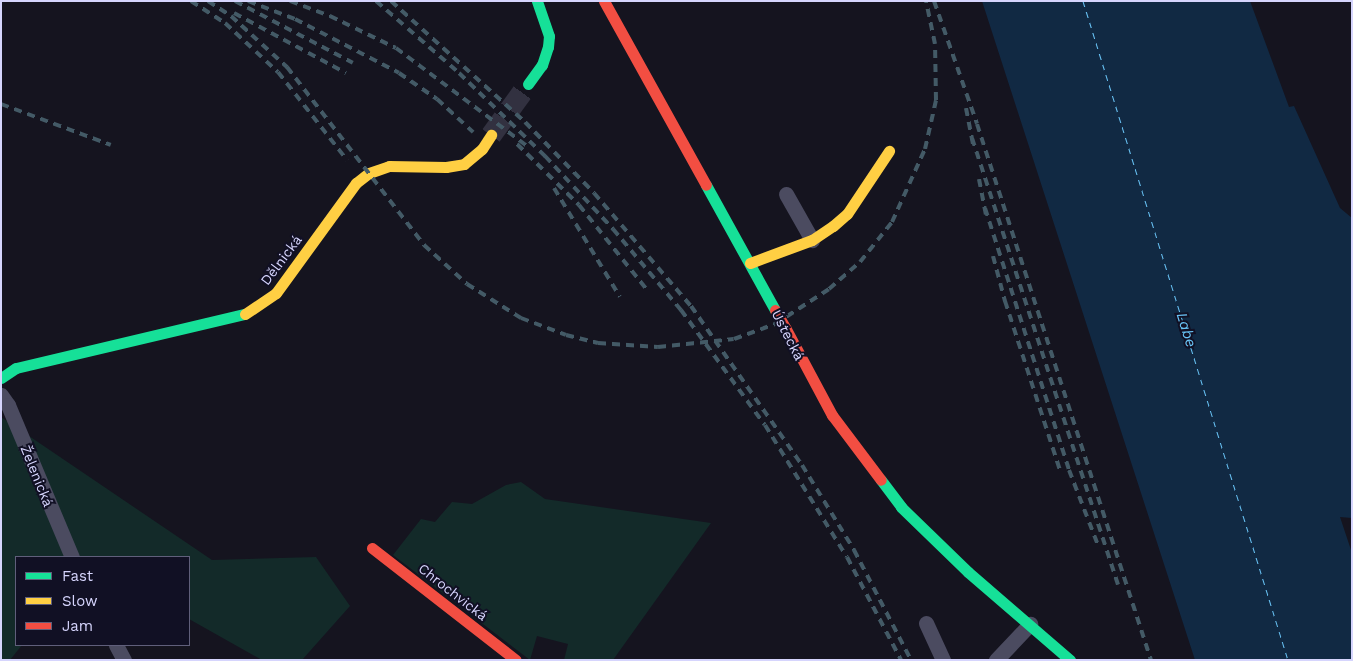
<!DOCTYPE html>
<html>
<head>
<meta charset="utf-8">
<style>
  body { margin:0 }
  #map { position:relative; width:1353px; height:661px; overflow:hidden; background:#15141f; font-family:"Work Sans",sans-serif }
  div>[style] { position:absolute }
  .green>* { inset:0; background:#132a29 }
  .water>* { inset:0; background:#112943 }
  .ferry>* { height:1px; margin-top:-0.5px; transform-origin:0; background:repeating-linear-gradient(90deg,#69c4f7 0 6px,transparent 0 11px) }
  .secondary-tunnel>* { height:21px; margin-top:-10.5px; transform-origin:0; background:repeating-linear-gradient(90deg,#323140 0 21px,transparent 0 32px) }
  .street>* { height:15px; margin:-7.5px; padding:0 7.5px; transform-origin:7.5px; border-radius:7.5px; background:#4b4b60 }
  .fast>* { height:11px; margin:-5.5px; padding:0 5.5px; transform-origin:5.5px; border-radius:5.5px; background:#16e098 }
  .slow>* { height:11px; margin:-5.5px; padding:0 5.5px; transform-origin:5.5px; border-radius:5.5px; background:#ffcf43 }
  .jam>* { height:11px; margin:-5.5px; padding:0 5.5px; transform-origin:5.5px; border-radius:5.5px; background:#f24e42 }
  .rail>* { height:4px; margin-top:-2px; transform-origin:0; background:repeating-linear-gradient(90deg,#435a66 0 8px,transparent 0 14px) }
  .jam-bridge>* { height:11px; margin:-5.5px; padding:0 5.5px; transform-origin:5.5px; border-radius:5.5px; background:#f24e42 }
  span { translate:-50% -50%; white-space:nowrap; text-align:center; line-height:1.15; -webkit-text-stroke:4px #111024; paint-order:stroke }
  .street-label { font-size:14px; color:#d6d5fd }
  .water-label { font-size:15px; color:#69c4f7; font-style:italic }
  .frame { position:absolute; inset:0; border:2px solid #d6d5fd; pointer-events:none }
  .legend { position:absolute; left:15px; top:556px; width:175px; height:90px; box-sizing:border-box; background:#111024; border:1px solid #605f7b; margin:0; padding:6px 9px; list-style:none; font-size:15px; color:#d6d5fd }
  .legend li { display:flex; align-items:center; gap:10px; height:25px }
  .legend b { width:25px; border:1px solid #605f7b }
</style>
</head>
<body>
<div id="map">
  <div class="green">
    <div style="clip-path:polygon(1px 417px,212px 560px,316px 557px,350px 606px,302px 660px,262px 660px,189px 619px,189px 557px,16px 557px,16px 645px,22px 645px,10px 660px,1px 660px)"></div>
    <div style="clip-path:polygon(521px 482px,545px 499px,711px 523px,613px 660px,564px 660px,568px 644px,537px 636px,530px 660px,393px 555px,421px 519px,435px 522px,452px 502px,472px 504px,506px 485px)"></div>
  </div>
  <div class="water">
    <div style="clip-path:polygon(982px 1px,1250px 1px,1289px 107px,1294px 106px,1340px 208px,1352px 218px,1352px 518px,1340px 517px,1352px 553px,1352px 660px,1195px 660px)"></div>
  </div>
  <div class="ferry">
    <div style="left:1083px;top:1px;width:690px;rotate:72.72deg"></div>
  </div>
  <div class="secondary-tunnel">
    <div style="left:491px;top:135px;width:63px;rotate:-54deg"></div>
  </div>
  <div class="street">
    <div style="left:786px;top:194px;width:53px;rotate:60.5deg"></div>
    <div style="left:1px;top:395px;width:12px;rotate:55deg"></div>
    <div style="left:8px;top:405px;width:165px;rotate:67.2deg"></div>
    <div style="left:926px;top:623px;width:41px;rotate:65.3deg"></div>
    <div style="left:116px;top:645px;width:17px;rotate:62deg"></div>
    <div style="left:996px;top:660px;width:50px;rotate:-46.6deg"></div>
  </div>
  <div class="fast">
    <div style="left:528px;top:84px;width:24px;rotate:-54deg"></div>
    <div style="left:542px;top:65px;width:19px;rotate:-72deg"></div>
    <div style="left:548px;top:47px;width:11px;rotate:-85deg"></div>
    <div style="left:549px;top:36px;width:37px;rotate:-109deg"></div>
    <div style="left:706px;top:185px;width:143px;rotate:61.1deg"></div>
    <div style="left:1px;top:378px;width:18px;rotate:-34deg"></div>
    <div style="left:16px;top:368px;width:235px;rotate:-13.3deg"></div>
    <div style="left:881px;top:480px;width:34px;rotate:53deg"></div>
    <div style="left:901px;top:507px;width:93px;rotate:44.1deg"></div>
    <div style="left:968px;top:572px;width:135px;rotate:40.8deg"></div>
  </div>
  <div class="slow">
    <div style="left:750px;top:263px;width:66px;rotate:-20.4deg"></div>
    <div style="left:812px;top:240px;width:25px;rotate:-34deg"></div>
    <div style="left:833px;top:226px;width:18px;rotate:-41deg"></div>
    <div style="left:847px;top:214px;width:76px;rotate:-56.3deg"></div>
    <div style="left:245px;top:314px;width:37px;rotate:-34deg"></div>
    <div style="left:276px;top:293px;width:136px;rotate:-54deg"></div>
    <div style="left:356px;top:183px;width:16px;rotate:-38deg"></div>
    <div style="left:369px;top:173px;width:21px;rotate:-19deg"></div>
    <div style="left:389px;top:166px;width:57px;rotate:1deg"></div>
    <div style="left:446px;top:167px;width:18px;rotate:-9deg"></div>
    <div style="left:464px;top:164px;width:23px;rotate:-40deg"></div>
    <div style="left:482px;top:149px;width:17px;rotate:-57deg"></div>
  </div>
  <div class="jam">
    <div style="left:604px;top:1px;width:210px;rotate:61deg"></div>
    <div style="left:786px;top:329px;width:98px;rotate:61.9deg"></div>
    <div style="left:832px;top:415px;width:81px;rotate:53deg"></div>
    <div style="left:372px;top:548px;width:182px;rotate:37.9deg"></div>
  </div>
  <div class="rail">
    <div style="left:191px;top:1px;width:40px;rotate:32.9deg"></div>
    <div style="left:225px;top:23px;width:72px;rotate:42.8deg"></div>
    <div style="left:278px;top:72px;width:112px;rotate:51.9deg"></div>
    <div style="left:208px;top:1px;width:27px;rotate:33deg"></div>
    <div style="left:231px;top:16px;width:76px;rotate:42.3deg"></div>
    <div style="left:287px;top:67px;width:225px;rotate:52.4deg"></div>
    <div style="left:424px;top:245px;width:58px;rotate:42.2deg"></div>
    <div style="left:467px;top:284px;width:64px;rotate:32.2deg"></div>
    <div style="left:521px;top:318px;width:48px;rotate:20.7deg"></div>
    <div style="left:566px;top:335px;width:33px;rotate:14deg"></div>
    <div style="left:598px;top:343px;width:60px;rotate:3.8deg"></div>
    <div style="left:658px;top:347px;width:76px;rotate:-6deg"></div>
    <div style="left:734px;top:339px;width:44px;rotate:-20.1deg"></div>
    <div style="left:775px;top:324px;width:64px;rotate:-32.9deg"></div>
    <div style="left:829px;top:289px;width:41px;rotate:-41.1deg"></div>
    <div style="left:860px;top:262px;width:51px;rotate:-51.3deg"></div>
    <div style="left:892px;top:222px;width:80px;rotate:-65.7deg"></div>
    <div style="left:925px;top:149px;width:50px;rotate:-77.3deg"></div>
    <div style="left:936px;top:100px;width:56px;rotate:-91deg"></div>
    <div style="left:935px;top:44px;width:44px;rotate:-101.8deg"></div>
    <div style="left:235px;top:1px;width:133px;rotate:27.7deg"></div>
    <div style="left:248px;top:1px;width:50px;rotate:21deg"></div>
    <div style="left:295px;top:19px;width:117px;rotate:27.4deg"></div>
    <div style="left:399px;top:73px;width:46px;rotate:34.4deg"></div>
    <div style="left:437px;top:99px;width:49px;rotate:42.5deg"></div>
    <div style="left:290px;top:1px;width:43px;rotate:20.6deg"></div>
    <div style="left:330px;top:16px;width:73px;rotate:25.9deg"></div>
    <div style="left:396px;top:48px;width:164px;rotate:36.8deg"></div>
    <div style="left:376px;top:1px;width:110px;rotate:40.9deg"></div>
    <div style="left:459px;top:73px;width:120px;rotate:44deg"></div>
    <div style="left:545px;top:156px;width:100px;rotate:47deg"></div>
    <div style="left:613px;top:229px;width:106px;rotate:50deg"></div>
    <div style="left:681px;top:310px;width:142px;rotate:53.9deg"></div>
    <div style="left:765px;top:425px;width:155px;rotate:58.2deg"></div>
    <div style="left:847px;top:557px;width:116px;rotate:62.3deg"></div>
    <div style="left:391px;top:1px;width:181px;rotate:42.1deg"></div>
    <div style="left:525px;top:122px;width:99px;rotate:45.8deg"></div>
    <div style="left:594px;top:193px;width:149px;rotate:49.4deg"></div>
    <div style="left:691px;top:306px;width:194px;rotate:55.1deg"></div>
    <div style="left:802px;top:465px;width:100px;rotate:58.5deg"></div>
    <div style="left:854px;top:550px;width:124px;rotate:62.6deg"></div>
    <div style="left:934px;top:1px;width:130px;rotate:70.7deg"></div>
    <div style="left:977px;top:124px;width:564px;rotate:72.02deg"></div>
    <div style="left:234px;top:13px;width:127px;rotate:28.2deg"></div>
    <div style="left:1px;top:104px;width:117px;rotate:20.4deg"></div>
    <div style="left:966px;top:108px;width:38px;rotate:79deg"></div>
    <div style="left:972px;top:138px;width:470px;rotate:71.9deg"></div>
    <div style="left:517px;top:144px;width:87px;rotate:44.5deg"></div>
    <div style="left:579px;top:205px;width:110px;rotate:51.3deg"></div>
    <div style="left:979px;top:179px;width:36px;rotate:79deg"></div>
    <div style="left:554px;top:188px;width:127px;rotate:58.8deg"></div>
    <div style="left:985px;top:208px;width:275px;rotate:72.2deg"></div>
    <div style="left:1069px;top:470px;width:80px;rotate:68.9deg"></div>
    <div style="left:993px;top:256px;width:47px;rotate:75.1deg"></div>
    <div style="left:1005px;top:301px;width:181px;rotate:72deg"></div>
  </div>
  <div class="jam-bridge">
    <div style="left:775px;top:310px;width:22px;rotate:60deg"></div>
  </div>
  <div class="street-label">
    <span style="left:281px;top:260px;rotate:-53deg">Dělnická</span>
    <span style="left:788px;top:335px;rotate:63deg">Ústecká</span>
    <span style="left:37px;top:476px;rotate:68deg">Želenická</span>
    <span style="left:453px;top:592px;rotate:38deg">Chrochvická</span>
  </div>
  <div class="water-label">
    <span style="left:1186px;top:330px;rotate:73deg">Labe</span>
  </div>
  <div class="frame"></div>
  <ul class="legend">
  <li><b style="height:6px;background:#16e098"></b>Fast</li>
  <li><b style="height:6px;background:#ffcf43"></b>Slow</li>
  <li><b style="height:6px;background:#f24e42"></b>Jam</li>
  </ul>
</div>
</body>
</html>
